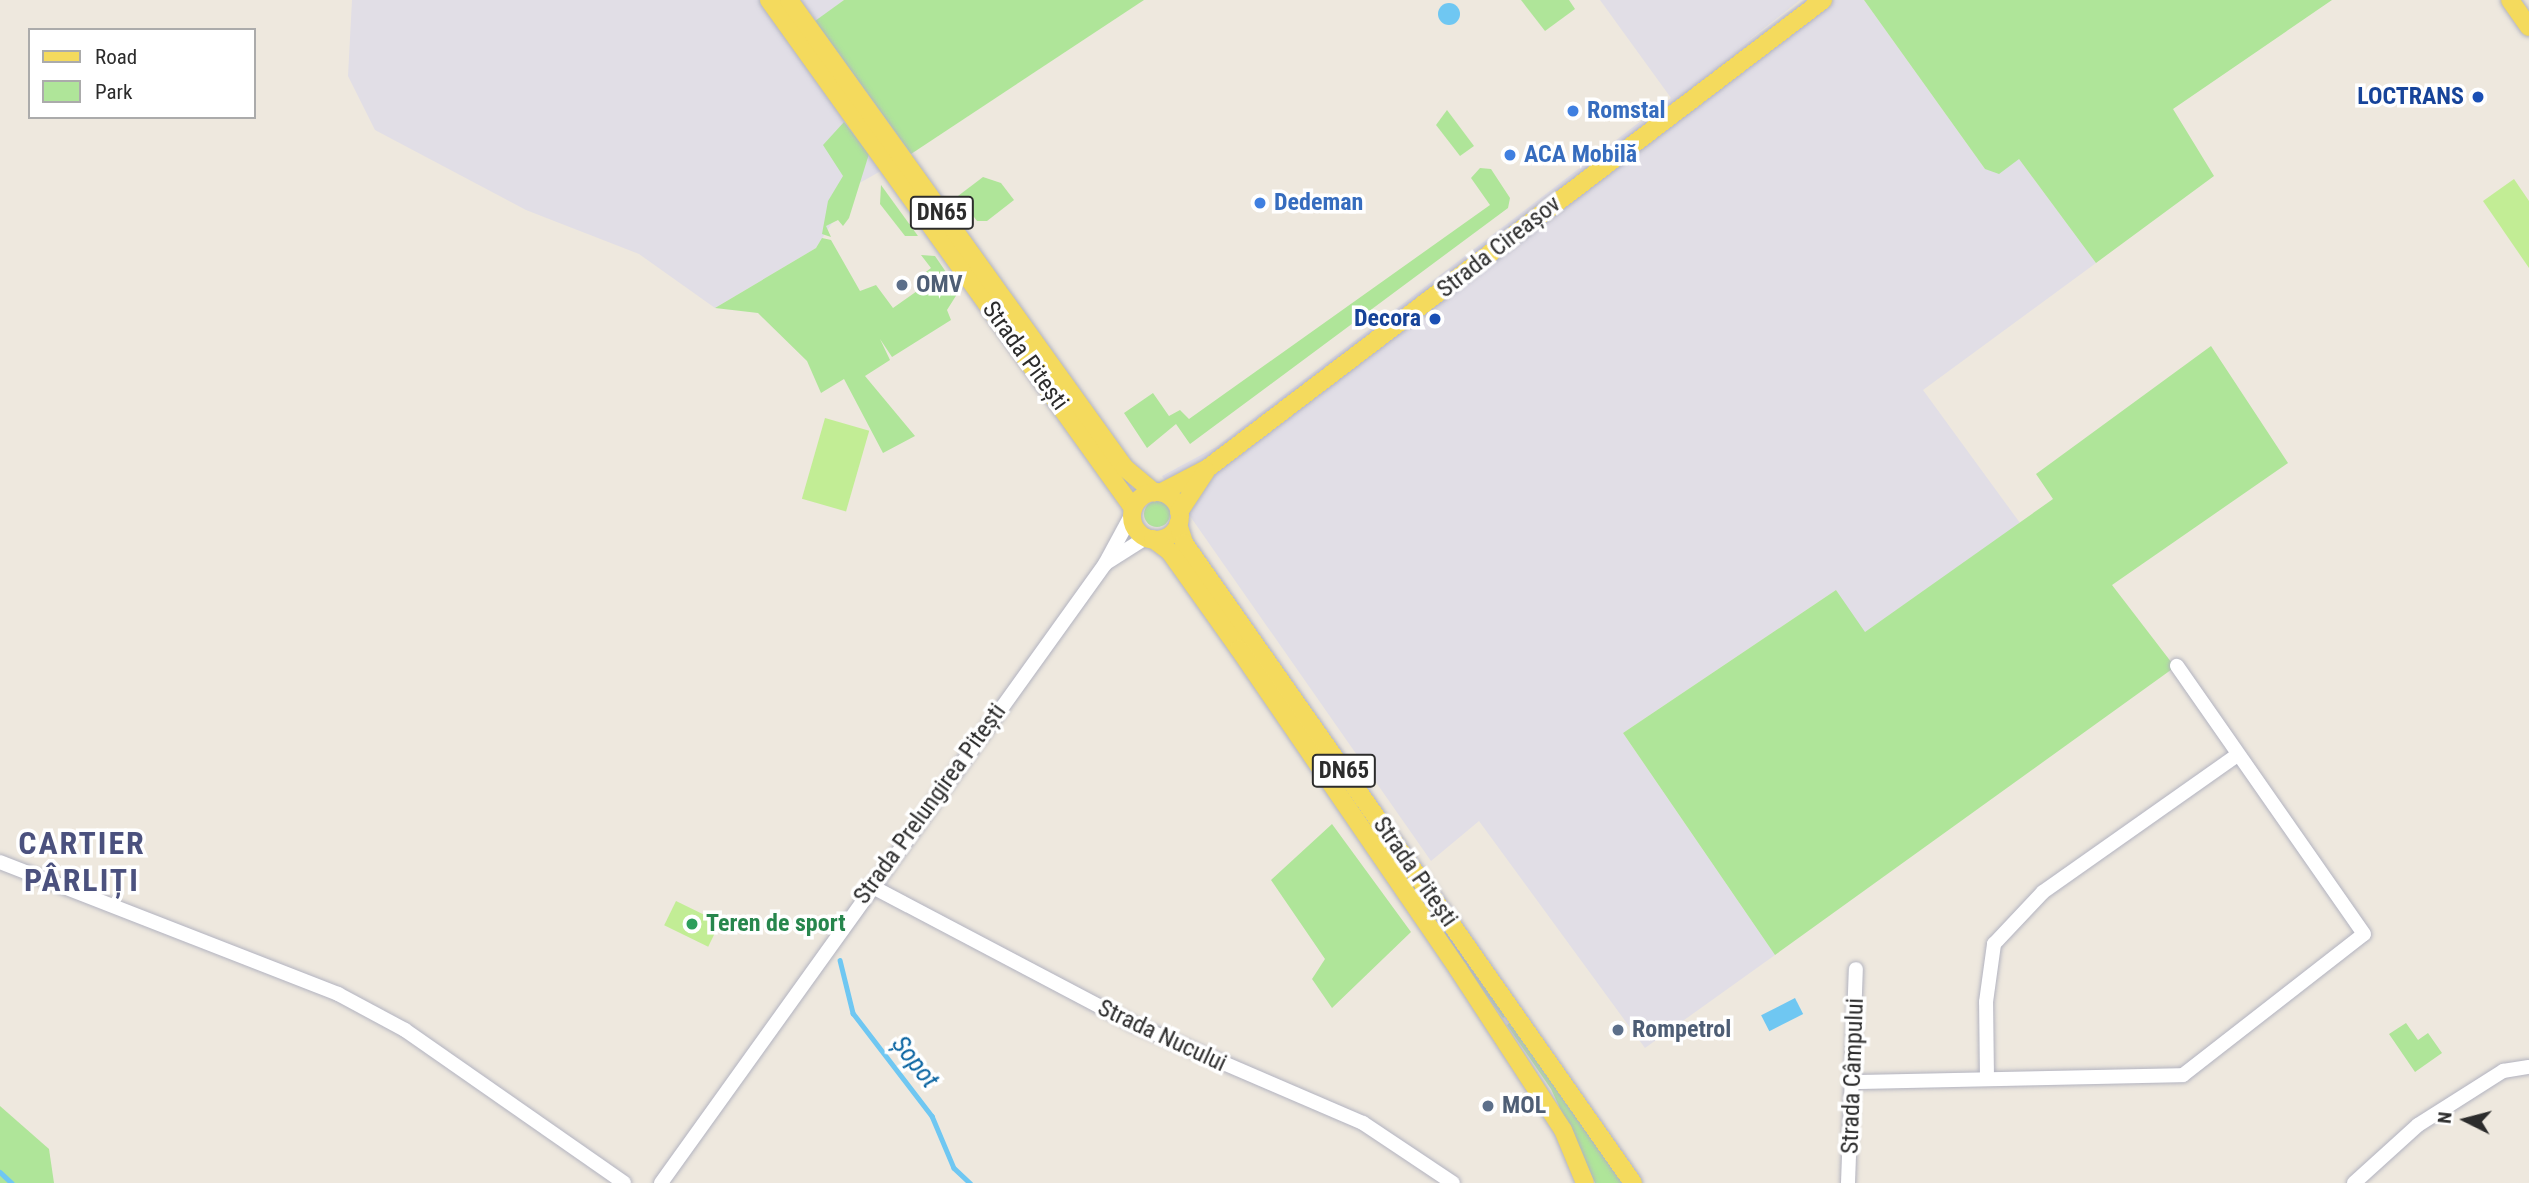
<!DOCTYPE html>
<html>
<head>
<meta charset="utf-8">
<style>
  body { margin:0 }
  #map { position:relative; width:2529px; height:1183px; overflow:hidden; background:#eee8de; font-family:"Roboto Condensed",sans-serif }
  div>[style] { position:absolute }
  .industrial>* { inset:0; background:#e1dee6 }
  .green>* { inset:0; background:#afe599 }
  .round { border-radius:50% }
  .pitch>* { inset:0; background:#c2ed95; transform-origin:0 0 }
  .water>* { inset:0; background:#6fc7f2; transform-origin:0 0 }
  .stream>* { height:4.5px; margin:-2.25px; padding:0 2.25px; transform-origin:2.25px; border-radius:2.25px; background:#6fc7f2 }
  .roads { filter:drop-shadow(0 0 2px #b2b3c0) drop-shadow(0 0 2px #b2b3c0) }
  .minor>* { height:14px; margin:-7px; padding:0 7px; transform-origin:7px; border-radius:7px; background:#fff }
  .major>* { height:18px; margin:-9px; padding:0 9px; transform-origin:9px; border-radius:9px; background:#f4da5d }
  .major>.ring { margin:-9px; padding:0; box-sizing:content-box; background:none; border:18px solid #f4da5d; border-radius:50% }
  .dots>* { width:19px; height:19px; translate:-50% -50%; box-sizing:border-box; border:4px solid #fff; border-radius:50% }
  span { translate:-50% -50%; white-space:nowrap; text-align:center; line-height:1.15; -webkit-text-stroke:7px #fff; paint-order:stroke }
  .shield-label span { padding:2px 5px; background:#fff; border:2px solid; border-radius:5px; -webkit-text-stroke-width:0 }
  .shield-label { font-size:23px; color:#2c2c2c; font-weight:700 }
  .transit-label { font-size:24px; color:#164399; font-weight:700 }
  .right { translate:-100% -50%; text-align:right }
  .shop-label { font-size:24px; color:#366cbe; font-weight:700 }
  .left { translate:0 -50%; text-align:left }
  .street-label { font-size:24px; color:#2c2c2c }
  .service-label { font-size:24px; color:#4e5e75; font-weight:700 }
  .leisure-label { font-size:24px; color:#27864d; font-weight:700 }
  .water-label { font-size:26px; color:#0a64a1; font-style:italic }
  .district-label { font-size:32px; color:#4b517e; font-weight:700; letter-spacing:2px }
  .legend { position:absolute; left:28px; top:28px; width:228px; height:91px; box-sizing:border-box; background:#fff; border:2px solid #ababab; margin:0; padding:9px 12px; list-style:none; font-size:21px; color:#2c2c2c }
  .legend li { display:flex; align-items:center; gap:14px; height:35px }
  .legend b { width:35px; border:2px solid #ababab }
  .north { position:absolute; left:2431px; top:1085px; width:70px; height:70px; -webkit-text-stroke:5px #fff; paint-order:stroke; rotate:276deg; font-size:19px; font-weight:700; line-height:28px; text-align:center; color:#2c2c2c }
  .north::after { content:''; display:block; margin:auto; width:24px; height:32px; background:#2c2c2c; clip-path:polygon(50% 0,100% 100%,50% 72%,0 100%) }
</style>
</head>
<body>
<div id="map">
  <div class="industrial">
    <div style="clip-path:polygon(352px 0,844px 0,815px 22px,911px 154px,856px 185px,816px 248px,715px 308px,639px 254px,526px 210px,375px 130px,348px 76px)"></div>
    <div style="clip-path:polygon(1600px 0,1800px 0,1735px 51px,1804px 0,1864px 0,1985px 169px,2019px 159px,2096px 263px,1923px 390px,2020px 523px,1864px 633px,1836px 590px,1623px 733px,1775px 955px,1645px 1048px,1479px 821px,1431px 861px,1162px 476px,1216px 447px,1671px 98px)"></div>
  </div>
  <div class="green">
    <div style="clip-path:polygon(844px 0,1144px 0,911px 154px,815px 21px)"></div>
    <div style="clip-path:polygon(1521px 0,1569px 0,1575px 9px,1545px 31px)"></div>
    <div style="clip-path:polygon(1864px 0,2332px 0,2173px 109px,2214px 176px,2096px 263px,2019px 159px,1999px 174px,1985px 169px)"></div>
    <div style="clip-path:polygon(1447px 110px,1474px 146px,1460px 156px,1436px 125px)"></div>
    <div style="clip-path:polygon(844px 122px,869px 154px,849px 218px,843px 226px,838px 220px,826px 226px,831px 237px,822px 234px,828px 201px,843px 176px,823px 145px)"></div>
    <div style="clip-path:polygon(1480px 168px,1491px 169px,1510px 198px,1508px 208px,1190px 444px,1176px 424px,1147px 448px,1124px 413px,1153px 393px,1169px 416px,1180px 410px,1189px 419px,1490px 205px,1471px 178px)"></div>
    <div style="clip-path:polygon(983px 177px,1001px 183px,1014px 200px,987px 221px,977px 221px,958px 196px)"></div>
    <div style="clip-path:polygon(881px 185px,918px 236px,905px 236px,880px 204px)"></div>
    <div style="clip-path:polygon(822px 238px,831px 240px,860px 291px,876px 285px,893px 308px,927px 284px,922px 275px,931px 268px,921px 255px,935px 256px,959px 291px,947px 310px,951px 320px,892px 357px,880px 339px,890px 360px,865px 376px,915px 436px,883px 453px,844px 379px,821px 393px,807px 361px,758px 313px,715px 308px,816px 248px)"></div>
    <div style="clip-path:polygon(2211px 346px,2288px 463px,2112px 585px,2175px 667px,1775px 955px,1623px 733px,1836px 590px,1865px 632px,2053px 499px,2036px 474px)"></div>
    <div class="round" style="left:1144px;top:501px;width:26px;height:26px"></div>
    <div style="clip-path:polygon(1355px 799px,1511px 1012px,1503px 1018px,1358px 812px)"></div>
    <div style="clip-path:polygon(1332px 824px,1411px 932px,1332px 1008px,1312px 979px,1325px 959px,1271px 880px)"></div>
    <div style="clip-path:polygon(1515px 1019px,1626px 1183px,1595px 1183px,1551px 1089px,1507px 1025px)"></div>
    <div style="clip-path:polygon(2406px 1023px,2418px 1040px,2428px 1033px,2442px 1053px,2415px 1072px,2389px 1034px)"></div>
    <div style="clip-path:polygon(0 1106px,49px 1149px,54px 1183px,0 1183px)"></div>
  </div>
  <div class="pitch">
    <div style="clip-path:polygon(2514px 179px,2529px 201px,2529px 268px,2483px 201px)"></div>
    <div style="left:825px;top:418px;width:46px;height:84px;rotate:16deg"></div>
    <div style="left:676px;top:901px;width:49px;height:27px;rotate:26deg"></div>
  </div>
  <div class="water">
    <div class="round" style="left:1438px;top:3px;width:22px;height:22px"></div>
    <div style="left:1795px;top:998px;width:18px;height:38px;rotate:63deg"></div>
  </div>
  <div class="stream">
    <div style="left:840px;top:960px;width:55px;rotate:76.2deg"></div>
    <div style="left:853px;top:1013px;width:130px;rotate:52.5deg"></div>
    <div style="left:932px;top:1116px;width:56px;rotate:67.1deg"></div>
    <div style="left:954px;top:1168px;width:22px;rotate:43deg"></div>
    <div style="left:0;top:1172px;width:16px;rotate:43deg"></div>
  </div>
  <div class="roads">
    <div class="minor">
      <div style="left:1106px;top:563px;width:49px;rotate:-32.4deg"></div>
      <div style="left:0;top:862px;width:363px;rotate:21.3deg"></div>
      <div style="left:338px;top:994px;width:76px;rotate:28.2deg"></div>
      <div style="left:405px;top:1030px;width:267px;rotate:34.9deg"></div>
      <div style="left:871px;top:886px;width:296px;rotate:27.8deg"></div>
      <div style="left:1133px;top:1024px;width:250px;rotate:23.3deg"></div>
      <div style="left:1363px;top:1123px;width:108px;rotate:33.7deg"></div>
      <div style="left:1987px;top:1079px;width:77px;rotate:-90.7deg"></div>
      <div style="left:1986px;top:1002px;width:59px;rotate:-82.1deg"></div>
      <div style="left:1994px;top:944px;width:71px;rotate:-46.7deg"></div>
      <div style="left:2043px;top:892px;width:236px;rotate:-35.2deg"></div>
      <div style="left:1855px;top:1082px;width:328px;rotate:-1.2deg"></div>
      <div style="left:2183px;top:1075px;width:229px;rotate:-37.9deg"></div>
      <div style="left:2364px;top:934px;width:327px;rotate:-124.9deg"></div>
      <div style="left:661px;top:1183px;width:762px;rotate:-54.35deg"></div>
      <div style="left:1105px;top:564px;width:57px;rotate:-61.6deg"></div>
      <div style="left:1848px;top:1183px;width:214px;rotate:-87.9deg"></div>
      <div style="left:2354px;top:1183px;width:86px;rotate:-42.2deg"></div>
      <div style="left:2418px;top:1125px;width:101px;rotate:-32.4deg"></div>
      <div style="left:2503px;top:1071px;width:26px;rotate:-9deg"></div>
    </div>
    <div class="major">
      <div style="left:769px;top:0;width:625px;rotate:54.38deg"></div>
      <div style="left:789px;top:0;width:576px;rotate:54.32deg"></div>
      <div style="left:1125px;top:468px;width:38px;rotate:40deg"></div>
      <div style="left:2510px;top:0;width:33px;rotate:55deg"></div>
      <div style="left:1162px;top:492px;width:52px;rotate:-27.6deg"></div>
      <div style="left:1208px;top:468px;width:773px;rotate:-37.27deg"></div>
      <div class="ring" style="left:1132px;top:492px;width:30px;height:30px"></div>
      <div style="left:1179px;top:512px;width:49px;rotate:-56.6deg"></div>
      <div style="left:1178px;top:524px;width:20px;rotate:72deg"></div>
      <div style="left:1184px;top:543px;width:782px;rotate:54.95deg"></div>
      <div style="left:1153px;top:539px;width:21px;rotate:37deg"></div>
      <div style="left:1170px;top:552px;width:119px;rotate:54.6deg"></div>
      <div style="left:1239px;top:649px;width:388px;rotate:55.6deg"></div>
      <div style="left:1458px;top:969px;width:192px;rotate:56.9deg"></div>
      <div style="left:1563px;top:1130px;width:57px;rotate:67.5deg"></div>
    </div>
  </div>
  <div class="dots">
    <div style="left:2478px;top:97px;background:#1a4fb4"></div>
    <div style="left:1573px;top:111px;background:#3f7fe0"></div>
    <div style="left:1510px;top:155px;background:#3f7fe0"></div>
    <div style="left:1260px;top:203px;background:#3f7fe0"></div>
    <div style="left:902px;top:285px;background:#5c6f8a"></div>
    <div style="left:1435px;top:319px;background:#1a4fb4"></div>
    <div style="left:692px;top:924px;background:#2e9e5b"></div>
    <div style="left:1618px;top:1030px;background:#5c6f8a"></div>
    <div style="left:1488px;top:1106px;background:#5c6f8a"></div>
  </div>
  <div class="shield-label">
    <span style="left:942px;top:213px">DN65</span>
    <span style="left:1344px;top:771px">DN65</span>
  </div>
  <div class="transit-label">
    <span class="right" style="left:2464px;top:97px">LOCTRANS</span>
    <span class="right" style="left:1421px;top:319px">Decora</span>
  </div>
  <div class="shop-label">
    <span class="left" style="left:1587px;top:111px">Romstal</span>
    <span class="left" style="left:1524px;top:155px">ACA Mobilă</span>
    <span class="left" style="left:1274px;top:203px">Dedeman</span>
  </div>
  <div class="street-label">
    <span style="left:1499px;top:247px;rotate:-38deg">Strada Cireașov</span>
    <span style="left:1025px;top:356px;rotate:54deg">Strada Pitești</span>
    <span style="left:930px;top:804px;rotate:-54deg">Strada Prelungirea Pitești</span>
    <span style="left:1415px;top:872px;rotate:55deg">Strada Pitești</span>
    <span style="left:1162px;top:1036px;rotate:25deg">Strada Nucului</span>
    <span style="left:1853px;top:1076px;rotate:-88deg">Strada Câmpului</span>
  </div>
  <div class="service-label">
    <span class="left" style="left:916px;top:285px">OMV</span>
    <span class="left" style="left:1632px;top:1030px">Rompetrol</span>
    <span class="left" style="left:1502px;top:1106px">MOL</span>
  </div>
  <div class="leisure-label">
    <span class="left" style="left:706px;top:924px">Teren de sport</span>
  </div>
  <div class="water-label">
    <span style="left:915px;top:1062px;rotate:52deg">Șopot</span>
  </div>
  <div class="district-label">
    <span style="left:82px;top:862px">CARTIER<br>PÂRLIȚI</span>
  </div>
  <ul class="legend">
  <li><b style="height:9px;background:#f4da5d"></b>Road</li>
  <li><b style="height:19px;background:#afe599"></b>Park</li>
  </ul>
  <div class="north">N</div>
</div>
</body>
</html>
